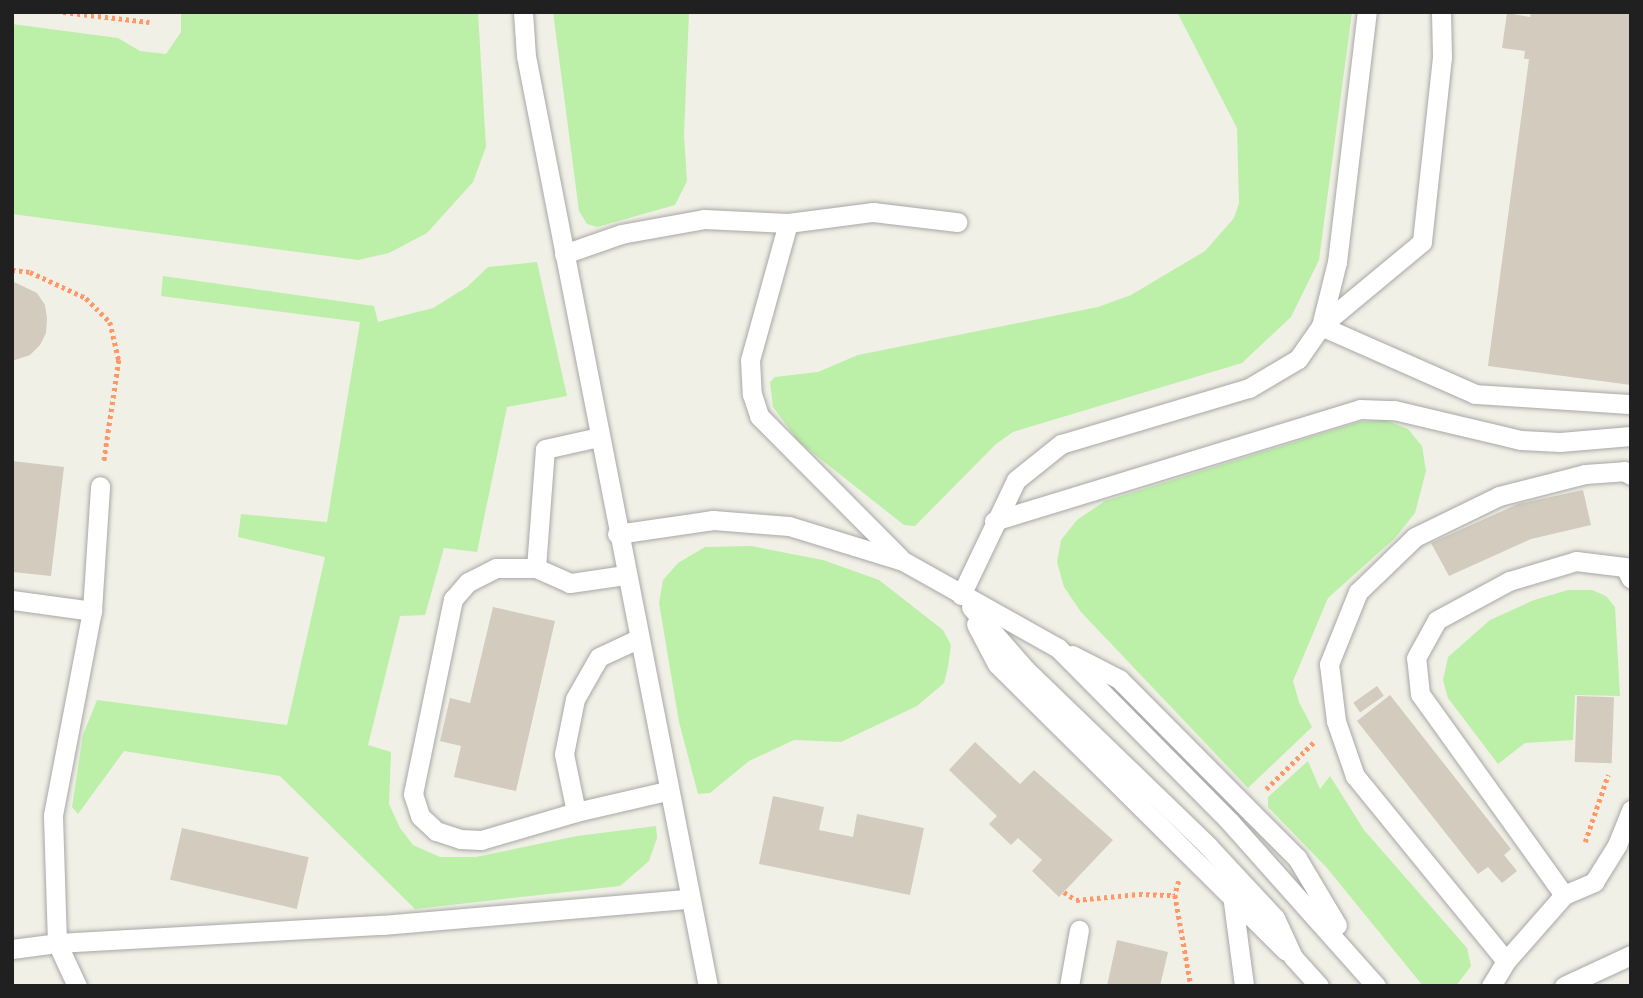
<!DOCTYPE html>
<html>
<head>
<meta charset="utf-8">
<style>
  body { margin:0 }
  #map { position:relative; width:1643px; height:998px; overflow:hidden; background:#f1f0e6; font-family:"PT Sans Narrow",sans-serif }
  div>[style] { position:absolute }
  .grass>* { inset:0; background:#bcefa8 }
  .building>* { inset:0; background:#d2cbbe; transform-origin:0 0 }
  .path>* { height:4.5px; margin-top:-2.25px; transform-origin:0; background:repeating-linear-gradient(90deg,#ff9769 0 3.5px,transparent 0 7px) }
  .roads { filter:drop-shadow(0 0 2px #a7a7a7) drop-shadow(0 0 2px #a7a7a7) }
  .lane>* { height:19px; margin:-9.5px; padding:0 9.5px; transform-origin:9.5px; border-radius:9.5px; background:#fff }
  span { translate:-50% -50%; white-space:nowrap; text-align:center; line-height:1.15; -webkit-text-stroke:5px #fff; paint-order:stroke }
  .frame { position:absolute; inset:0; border:14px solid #202020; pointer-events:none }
</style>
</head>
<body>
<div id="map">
  <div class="grass">
    <div style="clip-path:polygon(181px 12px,478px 12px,486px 147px,473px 182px,427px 233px,389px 253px,358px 260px,12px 214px,12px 24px,118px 38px,140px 51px,166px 54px,181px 32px)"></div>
    <div style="clip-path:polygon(553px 12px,689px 12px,684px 135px,687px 181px,675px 205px,597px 227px,587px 224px,579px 211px)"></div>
    <div style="clip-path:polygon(1177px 12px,1352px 12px,1319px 260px,1291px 317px,1242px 363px,1013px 432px,996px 444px,915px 526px,904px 525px,799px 442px,773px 407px,770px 382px,775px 377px,818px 372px,858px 355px,1098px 307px,1131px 295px,1205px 251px,1234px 218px,1239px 203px,1237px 128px)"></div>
    <div style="clip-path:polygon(537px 262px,567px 396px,507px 407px,477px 552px,444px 548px,425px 615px,400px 616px,368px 745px,391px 752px,389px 804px,400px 828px,413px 845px,440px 857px,476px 857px,577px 836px,656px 826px,657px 838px,649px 861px,620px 886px,415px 909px,280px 776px,124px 751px,78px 814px,72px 807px,83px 735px,97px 700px,287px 725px,325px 557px,238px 537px,241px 514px,327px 522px,360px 322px,161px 296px,163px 276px,374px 306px,378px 322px,433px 308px,467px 287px,488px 267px)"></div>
    <div style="clip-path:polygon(1385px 420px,1408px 429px,1422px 446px,1426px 471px,1415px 513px,1395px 538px,1328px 598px,1293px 681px,1299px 702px,1312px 727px,1248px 788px,1081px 612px,1064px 587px,1057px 562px,1061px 540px,1077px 520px,1105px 501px,1359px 422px)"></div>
    <div style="clip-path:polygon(751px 546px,823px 560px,879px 580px,943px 630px,951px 645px,948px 667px,944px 683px,917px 706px,841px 742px,794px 740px,749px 761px,710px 793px,698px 794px,679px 722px,659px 603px,663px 580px,678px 563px,705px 547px)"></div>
    <div style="clip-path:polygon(1568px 590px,1592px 590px,1606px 596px,1615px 607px,1620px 696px,1575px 695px,1573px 740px,1525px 743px,1498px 764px,1448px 698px,1443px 680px,1448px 657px,1490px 620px,1534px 600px)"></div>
    <div style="clip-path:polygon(1308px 761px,1320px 789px,1330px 776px,1364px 830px,1467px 948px,1471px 966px,1456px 986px,1423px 986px,1327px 868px,1268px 807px,1268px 797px)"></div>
  </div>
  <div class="building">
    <div style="clip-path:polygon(1531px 12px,1631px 12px,1631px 385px,1488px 366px,1529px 59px,1524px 59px,1525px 51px,1502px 48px,1507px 13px,1530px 17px)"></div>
    <div style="clip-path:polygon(12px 281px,37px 293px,45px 305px,47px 318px,46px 333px,40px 345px,30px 355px,12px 361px)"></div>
    <div style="clip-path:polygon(12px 461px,64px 467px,51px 576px,12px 572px)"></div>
    <div style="clip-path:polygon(1583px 490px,1591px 525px,1531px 539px,1449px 576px,1431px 543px,1518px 504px)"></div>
    <div style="clip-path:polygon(493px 607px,555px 621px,516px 791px,454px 777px,461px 746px,440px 741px,450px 698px,470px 703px)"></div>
    <div style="left:1377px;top:686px;width:12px;height:29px;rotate:55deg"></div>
    <div style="clip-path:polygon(1390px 695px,1511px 849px,1504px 855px,1517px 871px,1502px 883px,1488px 867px,1478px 874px,1357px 721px)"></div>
    <div style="left:1577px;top:696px;width:37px;height:66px;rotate:2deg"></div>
    <div style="clip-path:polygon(975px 742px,1020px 784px,1034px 770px,1113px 840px,1059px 897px,1032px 871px,1042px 860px,1018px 838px,1011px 845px,989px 824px,997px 816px,949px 770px)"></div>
    <div style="clip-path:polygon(773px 796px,824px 807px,819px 830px,853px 837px,857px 814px,924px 828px,910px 895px,759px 864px)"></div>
    <div style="left:182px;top:828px;width:130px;height:53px;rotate:13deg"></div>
    <div style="clip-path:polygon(1117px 940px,1168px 952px,1160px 986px,1107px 986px)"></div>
  </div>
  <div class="path">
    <div style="left:63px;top:12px;width:87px;rotate:6.6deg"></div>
    <div style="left:12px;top:270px;width:18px;rotate:6deg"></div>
    <div style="left:30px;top:272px;width:62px;rotate:24.9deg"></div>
    <div style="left:86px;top:298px;width:34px;rotate:45deg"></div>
    <div style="left:110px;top:322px;width:39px;rotate:77deg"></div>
    <div style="left:119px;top:360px;width:102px;rotate:98.4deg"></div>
    <div style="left:1266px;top:789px;width:69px;rotate:-44.4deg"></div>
    <div style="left:1585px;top:842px;width:71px;rotate:-71.1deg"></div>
    <div style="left:1179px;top:881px;width:15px;rotate:106deg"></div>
    <div style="left:1175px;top:895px;width:92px;rotate:80deg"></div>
    <div style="left:1064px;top:892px;width:14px;rotate:34deg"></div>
    <div style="left:1076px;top:900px;width:63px;rotate:-5.4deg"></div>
    <div style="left:1139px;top:894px;width:36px;rotate:2deg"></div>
  </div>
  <div class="roads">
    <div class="lane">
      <div style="left:523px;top:12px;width:44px;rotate:86.1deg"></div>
      <div style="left:526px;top:56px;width:948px;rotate:78.93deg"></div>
      <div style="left:1441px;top:12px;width:45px;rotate:88.7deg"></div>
      <div style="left:1442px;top:57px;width:186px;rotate:96.2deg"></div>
      <div style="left:1422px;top:242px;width:131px;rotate:140.3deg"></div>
      <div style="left:1321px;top:326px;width:168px;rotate:23.8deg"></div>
      <div style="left:1475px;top:394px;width:156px;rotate:3.7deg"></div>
      <div style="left:788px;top:223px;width:86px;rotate:-7.4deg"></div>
      <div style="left:873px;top:212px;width:85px;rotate:6.8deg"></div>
      <div style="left:564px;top:254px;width:60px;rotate:-19.3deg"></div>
      <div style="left:621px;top:234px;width:84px;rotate:-10.2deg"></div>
      <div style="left:704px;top:219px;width:84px;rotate:2.7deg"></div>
      <div style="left:788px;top:223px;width:142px;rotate:105.5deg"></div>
      <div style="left:750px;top:360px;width:34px;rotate:87deg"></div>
      <div style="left:752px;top:394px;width:23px;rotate:72deg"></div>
      <div style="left:759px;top:416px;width:200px;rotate:45.2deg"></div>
      <div style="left:994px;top:521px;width:383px;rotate:-17deg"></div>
      <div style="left:1360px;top:409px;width:34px;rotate:2deg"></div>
      <div style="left:1394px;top:410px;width:130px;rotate:13.3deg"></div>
      <div style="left:1521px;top:440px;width:39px;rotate:3deg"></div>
      <div style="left:1560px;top:442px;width:71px;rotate:-4.8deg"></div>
      <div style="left:617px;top:534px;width:97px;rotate:-8.3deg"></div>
      <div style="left:713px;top:520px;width:76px;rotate:4.5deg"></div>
      <div style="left:789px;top:526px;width:119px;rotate:17.1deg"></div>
      <div style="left:903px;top:561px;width:178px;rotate:29.3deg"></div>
      <div style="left:1058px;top:648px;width:245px;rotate:45.3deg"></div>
      <div style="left:1230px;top:822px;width:220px;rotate:48.3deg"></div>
      <div style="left:536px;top:568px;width:119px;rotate:-85.7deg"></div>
      <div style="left:545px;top:449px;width:55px;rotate:-12.5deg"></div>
      <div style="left:625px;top:575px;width:56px;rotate:171.7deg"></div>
      <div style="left:570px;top:583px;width:37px;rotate:-156deg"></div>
      <div style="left:536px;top:568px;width:40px;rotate:180deg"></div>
      <div style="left:496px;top:568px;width:31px;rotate:153deg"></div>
      <div style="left:468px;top:582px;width:23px;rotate:131deg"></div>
      <div style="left:453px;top:599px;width:199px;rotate:101.6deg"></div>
      <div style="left:413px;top:794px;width:23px;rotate:72deg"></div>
      <div style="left:420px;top:816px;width:22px;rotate:43deg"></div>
      <div style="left:436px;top:831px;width:25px;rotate:18deg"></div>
      <div style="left:460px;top:839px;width:21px;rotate:3deg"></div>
      <div style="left:481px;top:840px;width:99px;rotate:-16.4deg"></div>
      <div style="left:576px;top:812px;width:93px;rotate:-13deg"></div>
      <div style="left:961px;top:595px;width:127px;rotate:-64.4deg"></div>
      <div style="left:1016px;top:480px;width:58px;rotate:-38.7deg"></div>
      <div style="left:1061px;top:444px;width:196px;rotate:-16.6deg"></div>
      <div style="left:1249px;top:388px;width:57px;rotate:-30.6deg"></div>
      <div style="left:1298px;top:359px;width:40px;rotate:-55.1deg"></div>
      <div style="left:1321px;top:326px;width:66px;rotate:-76deg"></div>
      <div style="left:1337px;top:262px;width:252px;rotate:-83.2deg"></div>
      <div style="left:12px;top:600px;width:81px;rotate:7.8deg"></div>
      <div style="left:971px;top:607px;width:84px;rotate:48.9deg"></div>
      <div style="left:1026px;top:670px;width:253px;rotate:44deg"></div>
      <div style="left:1208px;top:846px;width:98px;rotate:47.1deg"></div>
      <div style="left:1275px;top:918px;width:43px;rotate:65.2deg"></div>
      <div style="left:1293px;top:957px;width:39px;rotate:48deg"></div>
      <div style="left:976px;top:624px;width:45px;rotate:62.3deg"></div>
      <div style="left:997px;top:664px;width:407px;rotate:44.8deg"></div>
      <div style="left:1072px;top:655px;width:53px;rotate:27.1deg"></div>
      <div style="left:1119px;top:679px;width:180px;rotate:45.2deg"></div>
      <div style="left:1246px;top:807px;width:72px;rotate:45deg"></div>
      <div style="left:1297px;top:858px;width:78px;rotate:59.2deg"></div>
      <div style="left:576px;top:812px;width:59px;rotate:-101.7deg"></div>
      <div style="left:564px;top:754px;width:56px;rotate:-78.7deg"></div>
      <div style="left:575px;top:699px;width:48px;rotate:-60.3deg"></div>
      <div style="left:599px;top:657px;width:43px;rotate:-24.8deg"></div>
      <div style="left:1564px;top:895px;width:247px;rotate:-125.6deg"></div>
      <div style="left:1420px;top:694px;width:36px;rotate:-96deg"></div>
      <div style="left:1416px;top:658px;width:43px;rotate:-61.1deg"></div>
      <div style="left:1437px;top:620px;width:82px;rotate:-28.4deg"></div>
      <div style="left:1509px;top:581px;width:70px;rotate:-16.6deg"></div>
      <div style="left:1576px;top:561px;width:49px;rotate:7deg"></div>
      <div style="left:1625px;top:567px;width:13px;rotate:63deg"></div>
      <div style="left:1233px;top:902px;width:85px;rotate:82.5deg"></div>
      <div style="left:12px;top:949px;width:45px;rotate:-7.6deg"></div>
      <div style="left:57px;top:943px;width:326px;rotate:-3.2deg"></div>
      <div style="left:383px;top:925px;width:306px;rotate:-4.9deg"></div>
      <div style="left:1506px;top:961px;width:239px;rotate:-129.2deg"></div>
      <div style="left:1355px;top:776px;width:58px;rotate:-109.1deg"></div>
      <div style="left:1336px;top:721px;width:57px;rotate:-97deg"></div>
      <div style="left:1329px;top:664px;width:78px;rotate:-68.1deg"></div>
      <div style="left:1358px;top:592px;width:79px;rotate:-44deg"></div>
      <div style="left:1415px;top:537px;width:93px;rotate:-26deg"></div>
      <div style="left:1499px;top:496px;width:89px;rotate:-14.3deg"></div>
      <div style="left:1585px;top:474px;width:39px;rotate:-4deg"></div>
      <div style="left:1624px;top:471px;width:8px;rotate:30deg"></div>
      <div style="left:77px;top:986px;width:47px;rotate:-114.9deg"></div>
      <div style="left:57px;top:943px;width:128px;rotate:-91.8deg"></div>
      <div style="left:53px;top:815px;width:208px;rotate:-79.2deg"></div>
      <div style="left:92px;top:611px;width:125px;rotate:-86.3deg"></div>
      <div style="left:1069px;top:986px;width:57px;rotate:-79.9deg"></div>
      <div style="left:1491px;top:986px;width:29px;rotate:-59deg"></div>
      <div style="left:1506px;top:961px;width:88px;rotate:-48.7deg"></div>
      <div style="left:1564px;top:895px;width:33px;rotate:-23deg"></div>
      <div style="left:1594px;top:882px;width:44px;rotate:-58.1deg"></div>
      <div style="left:1617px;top:845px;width:38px;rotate:-68deg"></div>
      <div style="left:1564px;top:986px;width:74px;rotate:-24.8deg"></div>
    </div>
  </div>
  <div class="frame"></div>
</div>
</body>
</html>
